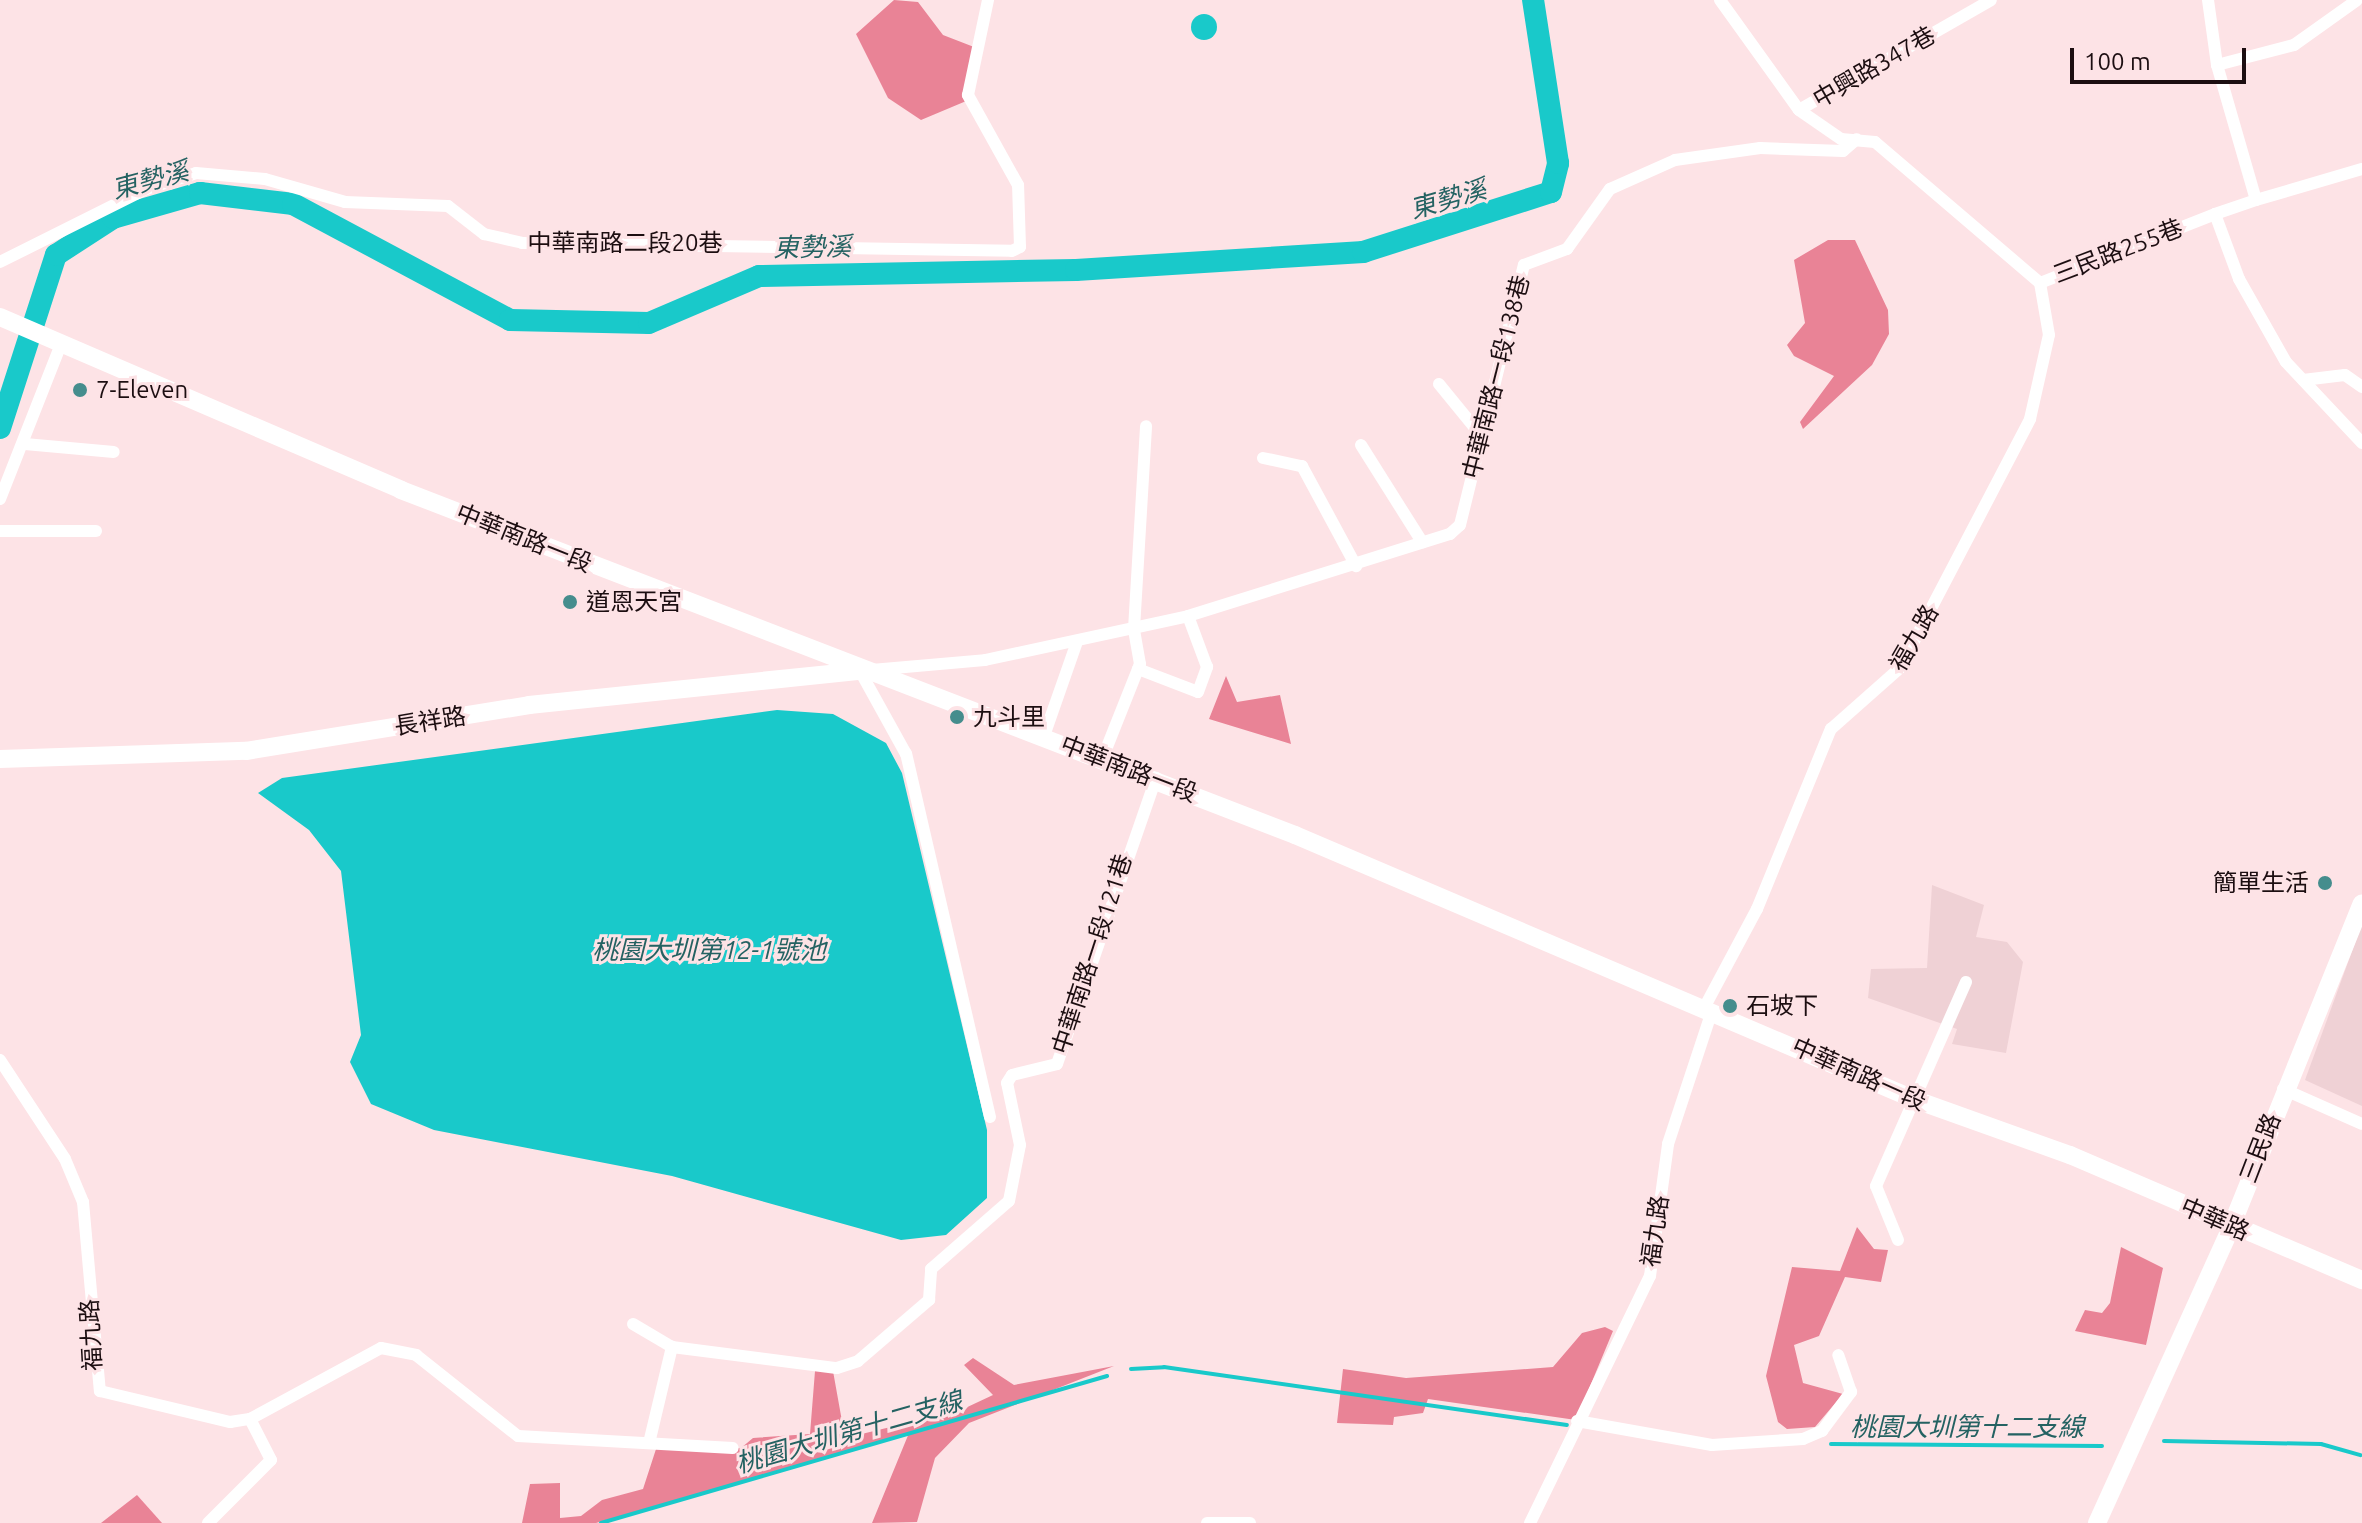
<!DOCTYPE html>
<html>
<head>
<meta charset="utf-8">
<style>
  body { margin:0 }
  #map { position:relative; width:2362px; height:1523px; overflow:hidden; background:#fde3e6; font-family:Ubuntu,"Noto Sans TC",sans-serif }
  div>[style] { position:absolute }
  .built>* { inset:0; background:#efd1d5 }
  .forest>* { inset:0; background:#e98396 }
  .water>* { inset:0; background:#19c9ca }
  .round { border-radius:50% }
  .stream>* { height:4px; margin:-2px; padding:0 2px; transform-origin:2px; border-radius:2px; background:#19c9ca }
  .river>* { height:22px; margin:-11px; padding:0 11px; transform-origin:11px; border-radius:11px; background:#19c9ca }
  .street>* { height:12px; margin:-6px; padding:0 6px; transform-origin:6px; border-radius:6px; background:#fff }
  .secondary>* { height:18px; margin:-9px; padding:0 9px; transform-origin:9px; border-radius:9px; background:#fff }
  .dots>* { width:22px; height:22px; translate:-50% -50%; box-sizing:border-box; border:4px solid #fde3e6; border-radius:50% }
  span { translate:-50% -50%; white-space:nowrap; text-align:center; line-height:1.15; -webkit-text-stroke:6px #fde3e6; paint-order:stroke }
  .street-label { font-size:24px; color:#1c0e11 }
  .poi-label { font-size:24px; color:#1c0e11 }
  .left { translate:0 -50%; text-align:left }
  .right { translate:-100% -50%; text-align:right }
  .water-label { font-size:26px; color:#246262; font-style:italic }
  .scale { position:absolute; left:2070px; top:48px; width:176px; height:36px; box-sizing:border-box; border:4px solid #1c0e11; border-top:0; padding-left:10px; font-size:24px; line-height:28px; white-space:nowrap; color:#1c0e11; -webkit-text-stroke:6px #fde3e6; paint-order:stroke }
</style>
</head>
<body>
<div id="map">
  <div class="built">
    <div style="clip-path:polygon(1932px 885px,1984px 905px,1976px 937px,2007px 942px,2023px 962px,2006px 1053px,1952px 1044px,1957px 1029px,1868px 998px,1871px 969px,1927px 968px)"></div>
    <div style="clip-path:polygon(2362px 924px,2362px 1106px,2305px 1080px)"></div>
  </div>
  <div class="forest">
    <div style="clip-path:polygon(894px 0,918px 2px,943px 35px,974px 47px,971px 99px,921px 120px,888px 98px,856px 34px)"></div>
    <div style="clip-path:polygon(1828px 240px,1855px 240px,1888px 310px,1889px 334px,1872px 365px,1803px 429px,1800px 422px,1834px 376px,1794px 356px,1787px 345px,1805px 323px,1794px 260px)"></div>
    <div style="clip-path:polygon(1226px 676px,1237px 702px,1280px 695px,1291px 744px,1209px 719px)"></div>
    <div style="clip-path:polygon(1857px 1227px,1874px 1249px,1888px 1250px,1881px 1282px,1845px 1277px,1819px 1336px,1794px 1345px,1803px 1383px,1843px 1394px,1815px 1427px,1787px 1429px,1778px 1422px,1766px 1376px,1792px 1267px,1840px 1271px)"></div>
    <div style="clip-path:polygon(2121px 1247px,2163px 1268px,2146px 1345px,2075px 1331px,2085px 1310px,2102px 1313px,2110px 1303px)"></div>
    <div style="clip-path:polygon(1605px 1327px,1613px 1331px,1576px 1420px,1428px 1399px,1423px 1413px,1394px 1417px,1393px 1425px,1337px 1423px,1343px 1369px,1406px 1378px,1553px 1367px,1582px 1333px)"></div>
    <div style="clip-path:polygon(973px 1358px,1014px 1385px,1114px 1366px,969px 1423px,935px 1458px,917px 1522px,872px 1523px,909px 1433px,596px 1523px,522px 1523px,530px 1484px,560px 1483px,560px 1518px,581px 1516px,602px 1500px,643px 1489px,657px 1446px,741px 1448px,753px 1438px,810px 1434px,815px 1371px,833px 1371px,845px 1438px,961px 1410px,993px 1395px,964px 1365px)"></div>
    <div style="clip-path:polygon(137px 1495px,162px 1523px,101px 1523px)"></div>
  </div>
  <div class="water">
    <div class="round" style="left:1191px;top:14px;width:26px;height:26px"></div>
    <div style="clip-path:polygon(777px 710px,833px 714px,886px 743px,902px 773px,987px 1130px,987px 1198px,946px 1235px,901px 1240px,672px 1176px,434px 1130px,371px 1104px,350px 1062px,361px 1035px,341px 871px,309px 830px,258px 793px,282px 778px)"></div>
  </div>
  <div class="stream">
    <div style="left:1131px;top:1369px;width:33px;rotate:-3deg"></div>
    <div style="left:1164px;top:1367px;width:407px;rotate:8.2deg"></div>
    <div style="left:2164px;top:1441px;width:157px;rotate:1.1deg"></div>
    <div style="left:2321px;top:1444px;width:41px;rotate:15.8deg"></div>
    <div style="left:1831px;top:1444px;width:271px;rotate:0.4deg"></div>
    <div style="left:601px;top:1523px;width:527px;rotate:-16.2deg"></div>
  </div>
  <div class="river">
    <div style="left:0;top:428px;width:182px;rotate:-72.1deg"></div>
    <div style="left:56px;top:255px;width:68px;rotate:-33deg"></div>
    <div style="left:113px;top:218px;width:91px;rotate:-16deg"></div>
    <div style="left:200px;top:193px;width:94px;rotate:6.7deg"></div>
    <div style="left:293px;top:204px;width:246px;rotate:28.1deg"></div>
    <div style="left:510px;top:320px;width:139px;rotate:1.2deg"></div>
    <div style="left:649px;top:323px;width:120px;rotate:-23.1deg"></div>
    <div style="left:759px;top:276px;width:317px;rotate:-1.1deg"></div>
    <div style="left:1076px;top:270px;width:288px;rotate:-3.6deg"></div>
    <div style="left:1363px;top:252px;width:197px;rotate:-17.7deg"></div>
    <div style="left:1551px;top:192px;width:30px;rotate:-76deg"></div>
    <div style="left:1558px;top:163px;width:165px;rotate:-98.7deg"></div>
  </div>
  <div class="street">
    <div style="left:1720px;top:0;width:135px;rotate:54.3deg"></div>
    <div style="left:1799px;top:110px;width:51px;rotate:34.6deg"></div>
    <div style="left:1841px;top:139px;width:34px;rotate:5deg"></div>
    <div style="left:1875px;top:142px;width:217px;rotate:40.5deg"></div>
    <div style="left:2040px;top:283px;width:188px;rotate:-21.5deg"></div>
    <div style="left:2215px;top:214px;width:69px;rotate:69.7deg"></div>
    <div style="left:2239px;top:279px;width:95px;rotate:60.5deg"></div>
    <div style="left:2286px;top:362px;width:111px;rotate:46.8deg"></div>
    <div style="left:2208px;top:0;width:66px;rotate:82.1deg"></div>
    <div style="left:1799px;top:110px;width:221px;rotate:-29.8deg"></div>
    <div style="left:2256px;top:200px;width:110px;rotate:-16.3deg"></div>
    <div style="left:2215px;top:214px;width:43px;rotate:-18.9deg"></div>
    <div style="left:2256px;top:200px;width:141px;rotate:-106.1deg"></div>
    <div style="left:2217px;top:65px;width:80px;rotate:-14.6deg"></div>
    <div style="left:2294px;top:45px;width:77px;rotate:-35.5deg"></div>
    <div style="left:0;top:262px;width:163px;rotate:-26.6deg"></div>
    <div style="left:146px;top:189px;width:52px;rotate:-17.7deg"></div>
    <div style="left:196px;top:173px;width:69px;rotate:5deg"></div>
    <div style="left:265px;top:179px;width:83px;rotate:16deg"></div>
    <div style="left:345px;top:202px;width:103px;rotate:2.2deg"></div>
    <div style="left:448px;top:206px;width:46px;rotate:37.9deg"></div>
    <div style="left:484px;top:234px;width:39px;rotate:13deg"></div>
    <div style="left:522px;top:243px;width:490px;rotate:0.9deg"></div>
    <div style="left:1012px;top:251px;width:9px;rotate:-27deg"></div>
    <div style="left:1020px;top:247px;width:62px;rotate:-91.8deg"></div>
    <div style="left:1018px;top:185px;width:103px;rotate:-119.1deg"></div>
    <div style="left:968px;top:95px;width:97px;rotate:-78.1deg"></div>
    <div style="left:2303px;top:380px;width:42px;rotate:-6.8deg"></div>
    <div style="left:2345px;top:375px;width:21px;rotate:35deg"></div>
    <div style="left:1439px;top:384px;width:63px;rotate:50.8deg"></div>
    <div style="left:25px;top:444px;width:89px;rotate:5.1deg"></div>
    <div style="left:1361px;top:445px;width:115px;rotate:57.8deg"></div>
    <div style="left:1263px;top:458px;width:40px;rotate:12deg"></div>
    <div style="left:1302px;top:466px;width:114px;rotate:61.6deg"></div>
    <div style="left:0;top:499px;width:169px;rotate:-68.5deg"></div>
    <div style="left:0;top:531px;width:96px"></div>
    <div style="left:1138px;top:669px;width:64px;rotate:21deg"></div>
    <div style="left:1198px;top:692px;width:27px;rotate:-70deg"></div>
    <div style="left:1207px;top:667px;width:54px;rotate:-110.4deg"></div>
    <div style="left:1044px;top:736px;width:100px;rotate:-70.7deg"></div>
    <div style="left:1103px;top:757px;width:100px;rotate:-68.3deg"></div>
    <div style="left:1140px;top:664px;width:36px;rotate:-100deg"></div>
    <div style="left:1134px;top:629px;width:203px;rotate:-86.6deg"></div>
    <div style="left:1703px;top:1010px;width:115px;rotate:-61.9deg"></div>
    <div style="left:1757px;top:909px;width:195px;rotate:-67.7deg"></div>
    <div style="left:1831px;top:729px;width:92px;rotate:-41.5deg"></div>
    <div style="left:1900px;top:668px;width:281px;rotate:-62.4deg"></div>
    <div style="left:2030px;top:419px;width:86px;rotate:-77.3deg"></div>
    <div style="left:2049px;top:335px;width:53px;rotate:-99.8deg"></div>
    <div style="left:0;top:1060px;width:118px;rotate:56.7deg"></div>
    <div style="left:65px;top:1159px;width:47px;rotate:67.3deg"></div>
    <div style="left:83px;top:1202px;width:190px;rotate:84.9deg"></div>
    <div style="left:100px;top:1391px;width:134px;rotate:13.4deg"></div>
    <div style="left:230px;top:1422px;width:20px;rotate:-9deg"></div>
    <div style="left:250px;top:1419px;width:149px;rotate:-28.5deg"></div>
    <div style="left:381px;top:1348px;width:36px;rotate:11deg"></div>
    <div style="left:416px;top:1355px;width:130px;rotate:38.5deg"></div>
    <div style="left:518px;top:1436px;width:215px;rotate:3.2deg"></div>
    <div style="left:2283px;top:1089px;width:86px;rotate:23.9deg"></div>
    <div style="left:990px;top:1117px;width:373px;rotate:-103deg"></div>
    <div style="left:906px;top:754px;width:95px;rotate:-119deg"></div>
    <div style="left:860px;top:671px;width:125px;rotate:-5deg"></div>
    <div style="left:985px;top:660px;width:208px;rotate:-12.2deg"></div>
    <div style="left:1188px;top:616px;width:275px;rotate:-17.4deg"></div>
    <div style="left:1450px;top:534px;width:13px;rotate:-42deg"></div>
    <div style="left:1460px;top:525px;width:268px;rotate:-76.2deg"></div>
    <div style="left:1524px;top:265px;width:46px;rotate:-20.4deg"></div>
    <div style="left:1567px;top:249px;width:74px;rotate:-54.4deg"></div>
    <div style="left:1610px;top:189px;width:71px;rotate:-24deg"></div>
    <div style="left:1675px;top:160px;width:86px;rotate:-8deg"></div>
    <div style="left:1760px;top:148px;width:83px;rotate:2.1deg"></div>
    <div style="left:1843px;top:151px;width:18px;rotate:-41deg"></div>
    <div style="left:1898px;top:1240px;width:58px;rotate:-112.2deg"></div>
    <div style="left:1876px;top:1186px;width:223px;rotate:-66.2deg"></div>
    <div style="left:633px;top:1324px;width:45px;rotate:30.5deg"></div>
    <div style="left:672px;top:1347px;width:166px;rotate:7.3deg"></div>
    <div style="left:837px;top:1368px;width:22px;rotate:-18deg"></div>
    <div style="left:858px;top:1361px;width:94px;rotate:-40.7deg"></div>
    <div style="left:929px;top:1300px;width:31px;rotate:-86deg"></div>
    <div style="left:931px;top:1269px;width:103px;rotate:-41.1deg"></div>
    <div style="left:1009px;top:1201px;width:57px;rotate:-78.9deg"></div>
    <div style="left:1020px;top:1145px;width:63px;rotate:-101.8deg"></div>
    <div style="left:1007px;top:1083px;width:9px;rotate:-58deg"></div>
    <div style="left:1012px;top:1075px;width:46px;rotate:-13.7deg"></div>
    <div style="left:1057px;top:1064px;width:303px;rotate:-70.9deg"></div>
    <div style="left:1577px;top:1421px;width:137px;rotate:10.1deg"></div>
    <div style="left:1712px;top:1445px;width:91px;rotate:-3.8deg"></div>
    <div style="left:1803px;top:1439px;width:21px;rotate:-23deg"></div>
    <div style="left:1822px;top:1431px;width:49px;rotate:-53.4deg"></div>
    <div style="left:1851px;top:1392px;width:39px;rotate:-109deg"></div>
    <div style="left:650px;top:1439px;width:95px;rotate:-76.6deg"></div>
    <div style="left:208px;top:1523px;width:89px;rotate:-45deg"></div>
    <div style="left:271px;top:1460px;width:46px;rotate:-117.1deg"></div>
    <div style="left:1207px;top:1523px;width:43px"></div>
    <div style="left:1530px;top:1523px;width:275px;rotate:-64.1deg"></div>
    <div style="left:1650px;top:1276px;width:133px;rotate:-82.2deg"></div>
    <div style="left:1668px;top:1144px;width:137px;rotate:-71.7deg"></div>
  </div>
  <div class="secondary">
    <div style="left:0;top:317px;width:437px;rotate:23.3deg"></div>
    <div style="left:401px;top:490px;width:958px;rotate:21.1deg"></div>
    <div style="left:1295px;top:835px;width:675px;rotate:23.11deg"></div>
    <div style="left:1916px;top:1100px;width:164px;rotate:19.7deg"></div>
    <div style="left:2070px;top:1155px;width:318px;rotate:23.2deg"></div>
    <div style="left:0;top:759px;width:246px;rotate:-1.9deg"></div>
    <div style="left:246px;top:751px;width:287px;rotate:-9.2deg"></div>
    <div style="left:529px;top:705px;width:330px;rotate:-5.9deg"></div>
    <div style="left:2097px;top:1523px;width:325px;rotate:-65.6deg"></div>
    <div style="left:2231px;top:1227px;width:349px;rotate:-68deg"></div>
  </div>
  <div class="dots">
    <div style="left:80px;top:390px;background:#458d8d"></div>
    <div style="left:570px;top:602px;background:#458d8d"></div>
    <div style="left:957px;top:717px;background:#458d8d"></div>
    <div style="left:2325px;top:883px;background:#458d8d"></div>
    <div style="left:1730px;top:1006px;background:#458d8d"></div>
  </div>
  <div class="street-label">
    <span style="left:1874px;top:67px;rotate:-30deg">中興路347巷</span>
    <span style="left:625px;top:243px">中華南路二段20巷</span>
    <span style="left:2118px;top:251px;rotate:-21deg">三民路255巷</span>
    <span style="left:1496px;top:377px;rotate:-76deg">中華南路一段138巷</span>
    <span style="left:524px;top:538px;rotate:22deg">中華南路一段</span>
    <span style="left:1914px;top:638px;rotate:-60deg">福九路</span>
    <span style="left:430px;top:721px;rotate:-9deg">長祥路</span>
    <span style="left:1129px;top:769px;rotate:21deg">中華南路一段</span>
    <span style="left:1092px;top:954px;rotate:-72deg">中華南路一段121巷</span>
    <span style="left:1859px;top:1074px;rotate:24deg">中華南路一段</span>
    <span style="left:2260px;top:1148px;rotate:-69deg">三民路</span>
    <span style="left:2215px;top:1219px;rotate:23deg">中華路</span>
    <span style="left:1655px;top:1231px;rotate:-82deg">福九路</span>
    <span style="left:91px;top:1335px;rotate:-93deg">福九路</span>
  </div>
  <div class="poi-label">
    <span class="left" style="left:96px;top:390px">7-Eleven</span>
    <span class="left" style="left:586px;top:602px">道恩天宮</span>
    <span class="left" style="left:973px;top:717px">九斗里</span>
    <span class="right" style="left:2309px;top:883px">簡單生活</span>
    <span class="left" style="left:1746px;top:1006px">石坡下</span>
  </div>
  <div class="water-label">
    <span style="left:150px;top:180px;rotate:-15deg">東勢溪</span>
    <span style="left:1448px;top:199px;rotate:-16deg">東勢溪</span>
    <span style="left:812px;top:247px;rotate:-1deg">東勢溪</span>
    <span style="left:709px;top:950px">桃園大圳第12-1號池</span>
    <span style="left:1967px;top:1427px">桃園大圳第十二支線</span>
    <span style="left:849px;top:1432px;rotate:-16deg">桃園大圳第十二支線</span>
  </div>
  <div class="scale">100 m</div>
</div>
</body>
</html>
